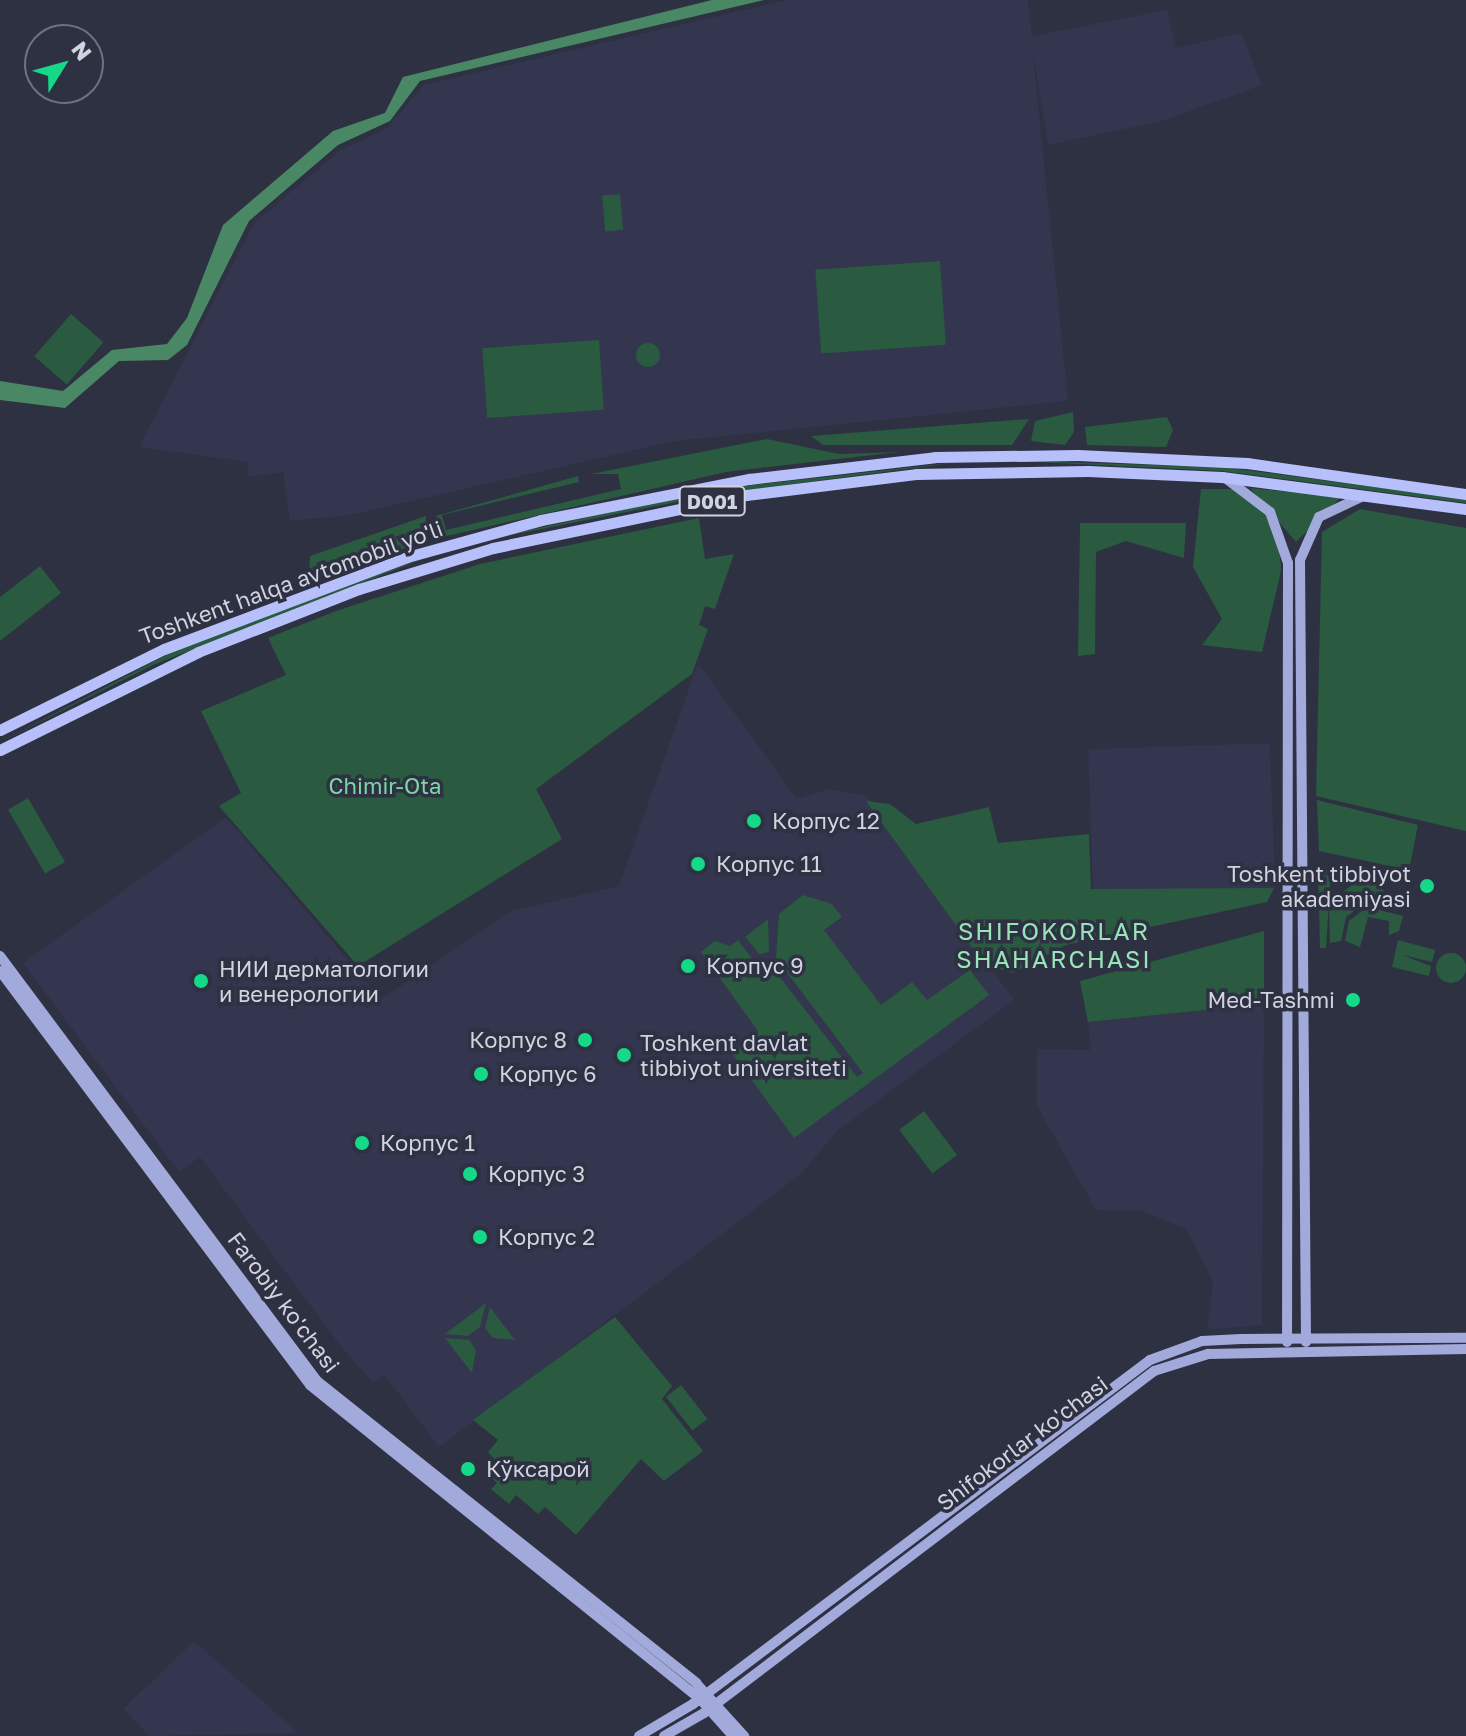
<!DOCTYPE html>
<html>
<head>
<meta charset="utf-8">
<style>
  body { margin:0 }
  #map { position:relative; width:1466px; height:1736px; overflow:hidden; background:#2e3142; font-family:"Golos Text",sans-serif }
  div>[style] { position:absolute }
  .built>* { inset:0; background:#33364e; transform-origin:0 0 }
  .green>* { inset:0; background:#2a5a40; transform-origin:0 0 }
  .round { border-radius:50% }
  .water>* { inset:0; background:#4a8865 }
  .major>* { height:10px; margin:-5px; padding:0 5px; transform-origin:5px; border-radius:5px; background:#a2a9db }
  .highway>* { height:11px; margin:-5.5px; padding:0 5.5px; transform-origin:5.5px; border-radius:5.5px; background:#b8c0fc }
  .dots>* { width:22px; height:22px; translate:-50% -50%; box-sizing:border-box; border:4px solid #2e3142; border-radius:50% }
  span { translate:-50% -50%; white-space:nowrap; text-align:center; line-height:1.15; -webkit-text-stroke:7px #2e3142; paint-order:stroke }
  .shield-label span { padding:2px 6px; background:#2e3142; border:2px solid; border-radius:6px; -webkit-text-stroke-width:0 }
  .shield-label { font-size:20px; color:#d1d3df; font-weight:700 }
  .street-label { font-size:22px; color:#d1d3df }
  .park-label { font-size:22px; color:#7cd7a4 }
  .poi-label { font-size:22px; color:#d1d3df }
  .left { translate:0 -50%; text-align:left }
  .right { translate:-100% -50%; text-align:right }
  .neighbourhood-label { font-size:24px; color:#98e5b8; letter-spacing:2px }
  .north { position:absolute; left:24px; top:24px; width:80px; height:80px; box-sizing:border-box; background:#2e3142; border:2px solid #6f7281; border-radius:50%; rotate:53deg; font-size:22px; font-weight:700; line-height:32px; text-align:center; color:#d1d3df }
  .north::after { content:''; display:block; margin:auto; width:28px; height:36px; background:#15d989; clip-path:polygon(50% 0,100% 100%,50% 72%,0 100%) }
</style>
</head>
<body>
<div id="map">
  <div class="built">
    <div style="clip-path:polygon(787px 0,1028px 0,1032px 36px,1167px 10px,1176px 48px,1241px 33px,1262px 85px,1162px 121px,1048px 145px,1033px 52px,1068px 401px,675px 441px,350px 515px,290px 521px,283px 472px,248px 477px,248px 462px,139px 447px,254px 223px,341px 150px,387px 128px,424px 85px)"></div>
    <div style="clip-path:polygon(698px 663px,797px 799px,830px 789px,867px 796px,1014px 1000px,837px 1131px,803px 1172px,720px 1236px,439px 1447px,384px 1374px,373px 1382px,342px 1348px,200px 1157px,179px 1172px,23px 963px,226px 817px,381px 999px,512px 911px,619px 886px)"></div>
    <div style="left:1270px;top:743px;width:145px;height:182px;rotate:88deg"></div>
    <div style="clip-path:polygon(1264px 1004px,1262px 1325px,1207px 1330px,1213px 1281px,1186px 1229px,1142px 1211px,1096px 1210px,1037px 1106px,1037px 1049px,1090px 1050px,1088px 1022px)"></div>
    <div style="clip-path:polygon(194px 1641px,299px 1733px,150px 1736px,123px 1709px)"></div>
  </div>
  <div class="green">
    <div style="left:620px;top:194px;width:36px;height:18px;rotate:85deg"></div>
    <div style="left:940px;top:261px;width:84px;height:125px;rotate:86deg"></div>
    <div style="left:71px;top:314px;width:43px;height:56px;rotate:41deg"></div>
    <div style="left:599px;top:340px;width:70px;height:117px;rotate:86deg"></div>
    <div class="round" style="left:636px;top:343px;width:24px;height:24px"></div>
    <div style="clip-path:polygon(1073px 412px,1074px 432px,1065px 445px,1031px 441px,1035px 421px)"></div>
    <div style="clip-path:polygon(1167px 417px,1173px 430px,1166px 447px,1087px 445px,1085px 427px)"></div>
    <div style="clip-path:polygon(1029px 419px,1012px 445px,823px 445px,811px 436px)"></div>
    <div style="clip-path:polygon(767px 439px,839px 454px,899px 452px,726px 472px,442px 537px,436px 516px,578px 476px,579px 482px,442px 515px,446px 530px,621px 489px,618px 474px,591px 474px)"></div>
    <div style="clip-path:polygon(993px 460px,1222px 467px,1466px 499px,1466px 503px,1222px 471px)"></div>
    <div style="clip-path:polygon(968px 461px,717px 494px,471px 543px,716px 489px)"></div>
    <div style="clip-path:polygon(1250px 488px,1341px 497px,1296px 542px)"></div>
    <div style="clip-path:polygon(1201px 489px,1238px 489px,1264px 511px,1279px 541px,1281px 571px,1262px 652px,1202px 645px,1222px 619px,1193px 567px)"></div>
    <div style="clip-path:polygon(1360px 509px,1466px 528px,1466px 831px,1316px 796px,1322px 532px)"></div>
    <div style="clip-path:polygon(426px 516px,425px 542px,318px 577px,309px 572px,310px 556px)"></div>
    <div style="clip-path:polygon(699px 518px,705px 559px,734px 554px,715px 609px,705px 606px,699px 625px,708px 629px,692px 674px,536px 789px,562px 839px,358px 966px,219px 806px,241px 793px,201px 711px,286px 675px,268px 638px,336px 611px,480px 564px)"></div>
    <div style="clip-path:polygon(1080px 523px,1186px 523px,1184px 558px,1126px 541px,1096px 552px,1095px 654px,1078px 656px)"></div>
    <div style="clip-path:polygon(448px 549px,153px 665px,0 742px,178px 649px)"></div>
    <div style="clip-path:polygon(40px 566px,61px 593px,0 641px,0 597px)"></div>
    <div style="left:28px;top:798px;width:74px;height:23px;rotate:60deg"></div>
    <div style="clip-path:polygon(1317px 800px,1418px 825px,1409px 870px,1319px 851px)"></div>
    <div style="clip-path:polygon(866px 801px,890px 804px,916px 824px,989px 807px,998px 843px,1089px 834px,1091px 889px,1274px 888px,1267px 902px,1066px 945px,1013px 973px,984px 964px)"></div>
    <div style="clip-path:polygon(1318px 869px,1331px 871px,1326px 948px,1320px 948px)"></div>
    <div style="clip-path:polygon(1362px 877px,1377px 880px,1396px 911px,1365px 902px,1346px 917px,1341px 941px,1330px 943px,1329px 903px)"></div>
    <div style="clip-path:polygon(803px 895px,832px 904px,842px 917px,824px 930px,881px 1005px,912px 982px,927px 1000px,970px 970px,989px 995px,794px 1138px,732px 1053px,758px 1031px,701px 952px,715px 941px,730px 946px,738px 940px,754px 961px,769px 963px,857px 1077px,863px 1073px,776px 958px,779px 914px)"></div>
    <div style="clip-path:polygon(1367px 907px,1403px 916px,1399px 931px,1389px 935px,1389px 921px,1368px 917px,1360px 947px,1345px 941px,1349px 921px)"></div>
    <div style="clip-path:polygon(768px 919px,769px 952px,759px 954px,745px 937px)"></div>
    <div style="clip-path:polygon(1264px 931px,1264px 1004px,1088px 1022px,1080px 981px)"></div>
    <div style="clip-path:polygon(1398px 940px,1435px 950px,1432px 962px,1402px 955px,1431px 966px,1429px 976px,1392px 967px)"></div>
    <div class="round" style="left:1436px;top:953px;width:30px;height:30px"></div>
    <div style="left:924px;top:1111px;width:55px;height:31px;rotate:53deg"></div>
    <div style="clip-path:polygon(486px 1303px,480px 1327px,468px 1336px,445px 1334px)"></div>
    <div style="clip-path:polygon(490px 1307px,515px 1340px,493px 1338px,485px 1328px)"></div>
    <div style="clip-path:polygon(615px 1317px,672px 1386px,662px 1399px,703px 1451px,664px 1481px,641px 1459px,576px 1535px,545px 1507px,538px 1514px,516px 1495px,509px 1504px,491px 1489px,497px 1483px,486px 1472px,495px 1460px,488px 1452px,498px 1440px,473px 1420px)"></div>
    <div style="clip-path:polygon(445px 1338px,469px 1340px,476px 1350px,472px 1373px)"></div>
    <div style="left:681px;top:1385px;width:43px;height:19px;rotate:52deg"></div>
  </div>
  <div class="water">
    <div style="clip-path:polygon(712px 0,764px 0,420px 81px,390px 121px,338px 145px,249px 221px,187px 345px,168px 360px,119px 361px,65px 408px,0 400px,0 381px,63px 391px,112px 350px,167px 344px,187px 318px,223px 225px,333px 131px,385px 113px,403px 77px)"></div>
  </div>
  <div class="major">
    <div style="left:1228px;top:480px;width:53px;rotate:37.3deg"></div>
    <div style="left:1270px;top:512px;width:54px;rotate:70.6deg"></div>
    <div style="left:1288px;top:563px;width:779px;rotate:90.07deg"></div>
    <div style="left:0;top:956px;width:530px;rotate:53.28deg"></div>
    <div style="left:317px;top:1381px;width:485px;rotate:38.5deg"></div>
    <div style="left:696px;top:1683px;width:72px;rotate:47.8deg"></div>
    <div style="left:0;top:971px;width:517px;rotate:53.17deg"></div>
    <div style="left:310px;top:1385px;width:501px;rotate:38.84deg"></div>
    <div style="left:700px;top:1699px;width:50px;rotate:48.3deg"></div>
    <div style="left:1306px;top:1342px;width:782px;rotate:-90.44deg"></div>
    <div style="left:1300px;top:560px;width:47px;rotate:-66.2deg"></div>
    <div style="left:1319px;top:517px;width:49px;rotate:-25.5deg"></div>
    <div style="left:639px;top:1736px;width:63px;rotate:-30.7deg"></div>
    <div style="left:693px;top:1704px;width:572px;rotate:-36.97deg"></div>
    <div style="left:1150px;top:1360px;width:55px;rotate:-20.1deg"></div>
    <div style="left:1202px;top:1341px;width:39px;rotate:-3deg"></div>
    <div style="left:1241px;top:1339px;width:225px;rotate:-0.3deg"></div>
    <div style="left:664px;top:1736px;width:46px;rotate:-29.9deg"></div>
    <div style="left:704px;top:1713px;width:565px;rotate:-37.23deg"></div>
    <div style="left:1154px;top:1371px;width:57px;rotate:-17.5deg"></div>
    <div style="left:1208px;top:1354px;width:258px;rotate:-1.1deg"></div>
  </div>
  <div class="highway">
    <div style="left:0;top:730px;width:183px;rotate:-26.3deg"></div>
    <div style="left:164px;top:649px;width:260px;rotate:-20.7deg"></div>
    <div style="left:407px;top:557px;width:139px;rotate:-15.4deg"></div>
    <div style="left:541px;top:520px;width:212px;rotate:-11.2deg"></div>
    <div style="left:749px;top:479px;width:187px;rotate:-6.7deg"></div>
    <div style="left:935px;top:457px;width:143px;rotate:-0.8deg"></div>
    <div style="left:1078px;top:455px;width:169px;rotate:2.7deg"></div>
    <div style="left:1247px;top:463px;width:221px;rotate:8.1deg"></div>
    <div style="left:0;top:750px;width:221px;rotate:-26.3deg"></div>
    <div style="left:198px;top:652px;width:173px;rotate:-21.4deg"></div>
    <div style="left:359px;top:589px;width:140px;rotate:-17deg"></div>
    <div style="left:493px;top:548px;width:258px;rotate:-11.8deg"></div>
    <div style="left:746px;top:495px;width:171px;rotate:-7deg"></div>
    <div style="left:916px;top:474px;width:172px;rotate:-1deg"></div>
    <div style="left:1088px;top:471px;width:134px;rotate:2.6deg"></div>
    <div style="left:1222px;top:477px;width:246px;rotate:7.5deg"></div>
  </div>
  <div class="dots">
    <div style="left:754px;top:821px;background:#15d989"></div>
    <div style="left:698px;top:864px;background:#15d989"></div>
    <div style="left:1427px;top:886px;background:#15d989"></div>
    <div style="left:688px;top:966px;background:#15d989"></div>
    <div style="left:201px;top:981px;background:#15d989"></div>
    <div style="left:1353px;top:1000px;background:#15d989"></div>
    <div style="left:585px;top:1040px;background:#15d989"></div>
    <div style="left:624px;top:1055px;background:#15d989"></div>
    <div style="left:481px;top:1074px;background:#15d989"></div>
    <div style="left:362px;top:1143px;background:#15d989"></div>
    <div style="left:470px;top:1174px;background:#15d989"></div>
    <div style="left:480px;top:1237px;background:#15d989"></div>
    <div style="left:468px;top:1469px;background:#15d989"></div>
  </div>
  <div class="shield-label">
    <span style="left:712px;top:501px">D001</span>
  </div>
  <div class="street-label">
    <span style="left:291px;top:582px;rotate:-20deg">Toshkent halqa avtomobil yo'li</span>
    <span style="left:284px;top:1302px;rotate:53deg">Farobiy ko'chasi</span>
    <span style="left:1022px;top:1443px;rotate:-37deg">Shifokorlar ko'chasi</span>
  </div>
  <div class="park-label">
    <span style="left:385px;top:786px">Chimir-Ota</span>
  </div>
  <div class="poi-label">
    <span class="left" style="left:772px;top:821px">Корпус 12</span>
    <span class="left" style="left:716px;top:864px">Корпус 11</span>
    <span class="right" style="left:1411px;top:886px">Toshkent tibbiyot<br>akademiyasi</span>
    <span class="left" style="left:706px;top:966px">Корпус 9</span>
    <span class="left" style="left:219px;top:981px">НИИ дерматологии<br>и венерологии</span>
    <span class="right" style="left:1335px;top:1000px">Med-Tashmi</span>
    <span class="right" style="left:567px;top:1040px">Корпус 8</span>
    <span class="left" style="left:640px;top:1055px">Toshkent davlat<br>tibbiyot universiteti</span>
    <span class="left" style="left:499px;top:1074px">Корпус 6</span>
    <span class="left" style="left:380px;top:1143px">Корпус 1</span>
    <span class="left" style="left:488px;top:1174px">Корпус 3</span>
    <span class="left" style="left:498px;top:1237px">Корпус 2</span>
    <span class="left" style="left:486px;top:1469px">Кўксарой</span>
  </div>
  <div class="neighbourhood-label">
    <span style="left:1054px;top:945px">SHIFOKORLAR<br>SHAHARCHASI</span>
  </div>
  <div class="north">N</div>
</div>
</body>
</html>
